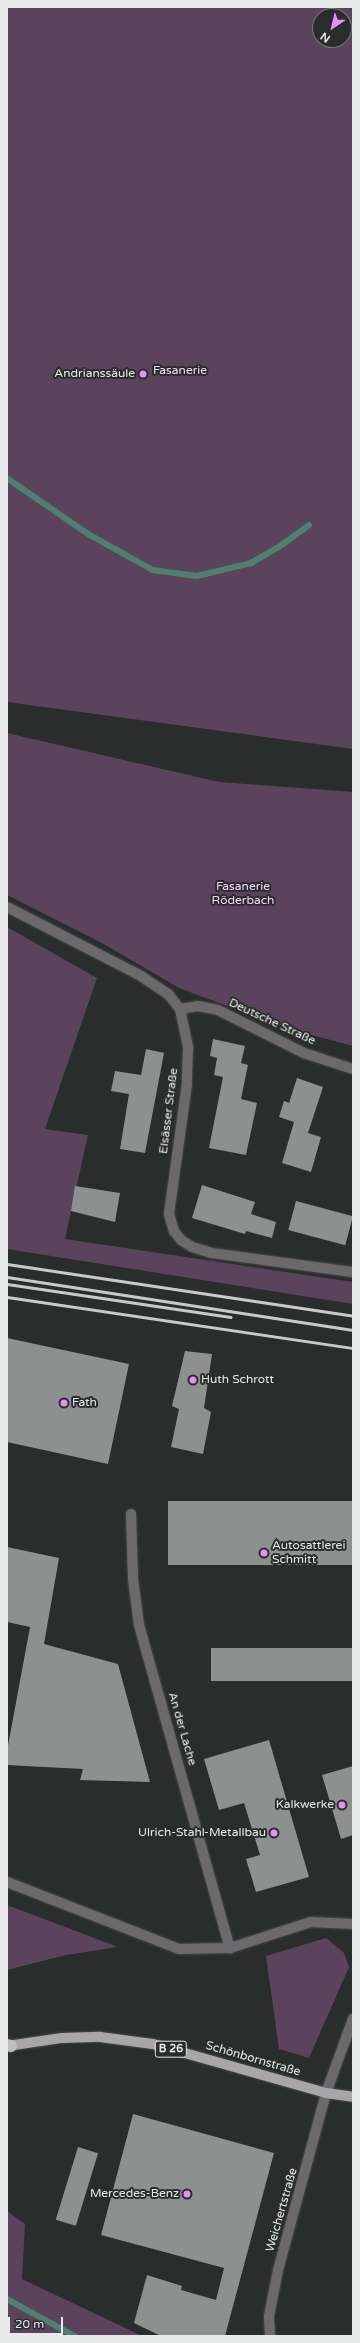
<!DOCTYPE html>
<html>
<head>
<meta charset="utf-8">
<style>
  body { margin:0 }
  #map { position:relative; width:360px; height:2343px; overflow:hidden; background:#292d2b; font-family:"Varela Round",sans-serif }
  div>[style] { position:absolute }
  .green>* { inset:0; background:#5b435d }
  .stream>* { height:5.5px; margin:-2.75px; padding:0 2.75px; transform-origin:2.75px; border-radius:2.75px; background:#4e806c }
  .building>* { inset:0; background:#8c918f; transform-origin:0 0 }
  .roads { filter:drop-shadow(0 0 1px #474b49) drop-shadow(0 0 1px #474b49) }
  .street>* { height:10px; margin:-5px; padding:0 5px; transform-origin:5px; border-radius:5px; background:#6b696b }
  .primary>* { height:10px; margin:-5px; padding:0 5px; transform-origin:5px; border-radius:5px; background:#a9a6a9 }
  .highway>* { height:12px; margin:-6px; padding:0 6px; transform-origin:6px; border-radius:6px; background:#c1bec1 }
  .rail>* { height:3px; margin:-1.5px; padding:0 1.5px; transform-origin:1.5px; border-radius:1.5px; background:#c6cac8 }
  .dots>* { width:11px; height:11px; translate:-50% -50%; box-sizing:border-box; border:2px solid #292d2b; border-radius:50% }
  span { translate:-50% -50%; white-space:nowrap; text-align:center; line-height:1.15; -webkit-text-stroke:4px #292d2b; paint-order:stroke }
  .shield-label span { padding:1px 3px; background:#292d2b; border:1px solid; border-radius:3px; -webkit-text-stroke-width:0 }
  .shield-label { font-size:11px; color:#e7eae8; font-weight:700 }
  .park-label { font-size:12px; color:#fbd2ff }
  .poi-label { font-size:12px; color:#e7eae8 }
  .right { translate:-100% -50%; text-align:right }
  .left { translate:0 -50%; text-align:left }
  .street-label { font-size:12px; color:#e7eae8 }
  .frame { position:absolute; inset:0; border:8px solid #e7eae8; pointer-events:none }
  .north { position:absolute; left:312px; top:8px; width:40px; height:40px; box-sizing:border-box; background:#292d2b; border:1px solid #757977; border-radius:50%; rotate:215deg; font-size:11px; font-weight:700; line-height:16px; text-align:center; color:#e7eae8 }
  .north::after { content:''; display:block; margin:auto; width:14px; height:18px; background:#ee8cf8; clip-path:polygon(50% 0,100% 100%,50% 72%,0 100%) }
  .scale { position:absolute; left:8px; top:2317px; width:55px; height:18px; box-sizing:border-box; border:2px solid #e7eae8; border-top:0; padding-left:5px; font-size:12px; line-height:14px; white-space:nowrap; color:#e7eae8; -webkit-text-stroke:3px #292d2b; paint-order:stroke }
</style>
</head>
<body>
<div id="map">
  <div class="green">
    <div style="clip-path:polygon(evenodd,7px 7px,353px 7px,353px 749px,7px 702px,7px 7px,320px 16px,344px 16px,344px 40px,320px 40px,320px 16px)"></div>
    <div style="clip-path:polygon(7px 733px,219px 782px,353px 792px,353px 1046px,289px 1029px,179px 988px,102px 943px,7px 895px)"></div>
    <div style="clip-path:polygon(7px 927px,97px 978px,45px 1129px,88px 1135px,65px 1239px,353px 1282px,353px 1304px,7px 1249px)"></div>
    <div style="clip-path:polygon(7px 1905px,118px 1947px,66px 1955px,7px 1970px)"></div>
    <div style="clip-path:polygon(326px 1938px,344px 1953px,349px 1967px,309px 2058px,279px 2049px,266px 1956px)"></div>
    <div style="clip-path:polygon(7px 2211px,25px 2224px,22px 2279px,142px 2336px,7px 2336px)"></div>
  </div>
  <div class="stream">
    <div style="left:7px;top:478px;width:101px;rotate:34.5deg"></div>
    <div style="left:90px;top:535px;width:72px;rotate:29.1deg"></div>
    <div style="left:153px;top:570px;width:44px;rotate:7.8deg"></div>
    <div style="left:197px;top:576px;width:56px;rotate:-13.5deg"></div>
    <div style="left:251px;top:563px;width:32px;rotate:-30deg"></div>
    <div style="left:279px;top:547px;width:37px;rotate:-36deg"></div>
    <div style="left:7px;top:2299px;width:77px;rotate:28.6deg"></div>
  </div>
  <div class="building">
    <div style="clip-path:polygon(213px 1039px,245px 1046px,241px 1063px,248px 1065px,241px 1099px,257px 1103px,246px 1155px,209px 1148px,223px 1077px,214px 1075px,217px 1058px,210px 1056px)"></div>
    <div style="clip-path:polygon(146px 1049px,164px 1053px,145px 1153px,120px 1149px,129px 1094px,111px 1091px,115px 1071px,141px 1075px)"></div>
    <div style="clip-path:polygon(297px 1078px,323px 1087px,308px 1133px,321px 1137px,311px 1172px,282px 1163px,294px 1122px,279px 1117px,284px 1101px,289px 1103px)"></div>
    <div style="clip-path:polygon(202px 1185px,255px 1202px,251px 1214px,276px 1222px,272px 1238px,246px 1231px,245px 1234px,192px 1218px)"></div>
    <div style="clip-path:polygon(75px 1186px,120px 1193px,115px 1222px,71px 1211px)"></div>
    <div style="left:296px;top:1201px;width:59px;height:30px;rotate:15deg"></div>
    <div style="clip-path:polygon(7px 1338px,129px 1364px,108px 1464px,7px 1442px)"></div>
    <div style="clip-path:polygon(185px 1351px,212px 1354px,204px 1408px,211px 1412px,203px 1454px,171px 1447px,179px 1409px,172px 1406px)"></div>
    <div style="left:353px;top:1501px;width:64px;height:185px;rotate:90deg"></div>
    <div style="clip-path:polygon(7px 1547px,59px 1558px,44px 1644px,118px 1664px,150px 1782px,80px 1780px,83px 1769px,7px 1765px,7px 1751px,30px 1627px,7px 1622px)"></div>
    <div style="left:353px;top:1648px;width:33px;height:142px;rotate:90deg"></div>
    <div style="clip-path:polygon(269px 1740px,309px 1877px,256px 1892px,246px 1859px,260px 1855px,244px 1803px,219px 1810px,204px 1759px)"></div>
    <div style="clip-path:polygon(353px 1766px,353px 1835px,341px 1839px,322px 1775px)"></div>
    <div style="clip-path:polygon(133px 2114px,274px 2153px,225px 2336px,161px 2336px,134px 2323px,147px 2275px,182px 2286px,181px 2290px,216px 2300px,224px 2268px,101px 2235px)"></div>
    <div style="left:78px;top:2147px;width:21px;height:76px;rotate:17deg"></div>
  </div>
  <div class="roads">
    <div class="street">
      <div style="left:7px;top:907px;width:151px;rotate:27.2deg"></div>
      <div style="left:141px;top:976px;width:34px;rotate:34deg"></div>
      <div style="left:169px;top:995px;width:18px;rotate:52deg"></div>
      <div style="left:180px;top:1009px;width:40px;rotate:78deg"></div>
      <div style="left:188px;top:1048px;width:36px;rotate:92deg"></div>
      <div style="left:187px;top:1084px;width:131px;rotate:97.9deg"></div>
      <div style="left:169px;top:1214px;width:18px;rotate:74deg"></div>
      <div style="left:174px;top:1231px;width:11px;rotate:52deg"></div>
      <div style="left:181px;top:1240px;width:13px;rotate:32deg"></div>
      <div style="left:192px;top:1247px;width:21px;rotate:17deg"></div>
      <div style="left:212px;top:1253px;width:142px;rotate:7.7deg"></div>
      <div style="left:180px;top:1009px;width:18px;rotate:-9deg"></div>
      <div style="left:198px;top:1006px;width:20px;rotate:11deg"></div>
      <div style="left:218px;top:1010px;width:96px;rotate:26.6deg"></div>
      <div style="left:304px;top:1053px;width:52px;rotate:18.1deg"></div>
      <div style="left:131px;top:1514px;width:65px;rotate:88.2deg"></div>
      <div style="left:133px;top:1579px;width:46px;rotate:82.6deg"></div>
      <div style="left:139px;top:1625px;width:336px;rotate:74.3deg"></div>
      <div style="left:7px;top:1882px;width:185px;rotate:21.3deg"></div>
      <div style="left:179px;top:1949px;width:51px;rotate:-1.1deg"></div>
      <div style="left:230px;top:1948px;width:85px;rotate:-17.8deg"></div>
      <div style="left:311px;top:1922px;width:42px;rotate:2.7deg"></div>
      <div style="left:270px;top:2336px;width:20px;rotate:-93deg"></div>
      <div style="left:269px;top:2316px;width:47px;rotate:-78.9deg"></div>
      <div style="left:278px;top:2270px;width:183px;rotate:-74.8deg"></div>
      <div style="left:326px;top:2093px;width:79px;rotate:-70deg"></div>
    </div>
    <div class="primary">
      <div style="left:7px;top:2046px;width:56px;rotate:-8.3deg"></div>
      <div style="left:62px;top:2038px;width:38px;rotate:-2deg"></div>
      <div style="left:100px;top:2037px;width:53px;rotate:7.5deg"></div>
      <div style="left:153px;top:2044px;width:180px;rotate:15.8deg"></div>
      <div style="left:326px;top:2093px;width:27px;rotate:8deg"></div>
    </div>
    <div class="highway">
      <div style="left:7px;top:2045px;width:4px;rotate:14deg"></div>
    </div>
  </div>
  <div class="rail">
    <div style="left:7px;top:1264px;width:350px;rotate:8.5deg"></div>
    <div style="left:7px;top:1277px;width:350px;rotate:8.7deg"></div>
    <div style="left:7px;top:1284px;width:226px;rotate:8.4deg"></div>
    <div style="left:7px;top:1297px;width:350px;rotate:8.4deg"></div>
  </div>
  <div class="dots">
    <div style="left:143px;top:374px;background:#ee8cf8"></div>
    <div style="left:193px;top:1380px;background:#ee8cf8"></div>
    <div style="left:64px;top:1403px;background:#ee8cf8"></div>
    <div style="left:264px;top:1553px;background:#ee8cf8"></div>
    <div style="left:342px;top:1805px;background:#ee8cf8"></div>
    <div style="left:274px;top:1833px;background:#ee8cf8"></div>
    <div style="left:187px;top:2194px;background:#ee8cf8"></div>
  </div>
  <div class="shield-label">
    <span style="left:171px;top:2049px">B 26</span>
  </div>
  <div class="park-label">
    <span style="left:180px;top:371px">Fasanerie</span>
    <span style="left:243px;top:894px">Fasanerie<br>Röderbach</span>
  </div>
  <div class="poi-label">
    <span class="right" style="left:135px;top:374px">Andrianssäule</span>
    <span class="left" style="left:201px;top:1380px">Huth Schrott</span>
    <span class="left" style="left:72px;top:1403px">Fath</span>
    <span class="left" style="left:272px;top:1553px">Autosattlerei<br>Schmitt</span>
    <span class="right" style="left:334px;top:1805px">Kalkwerke</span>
    <span class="right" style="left:266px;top:1833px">Ulrich-Stahl-Metallbau</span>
    <span class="right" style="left:179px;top:2194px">Mercedes-Benz</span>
  </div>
  <div class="street-label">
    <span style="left:272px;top:1022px;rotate:25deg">Deutsche Straße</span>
    <span style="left:169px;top:1111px;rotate:-83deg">Elsässer Straße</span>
    <span style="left:182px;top:1729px;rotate:74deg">An der Lache</span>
    <span style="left:253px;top:2059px;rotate:16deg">Schönbornstraße</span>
    <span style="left:282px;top:2210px;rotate:-74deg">Weichertstraße</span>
  </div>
  <div class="frame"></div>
  <div class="north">N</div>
  <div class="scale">20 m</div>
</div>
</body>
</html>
